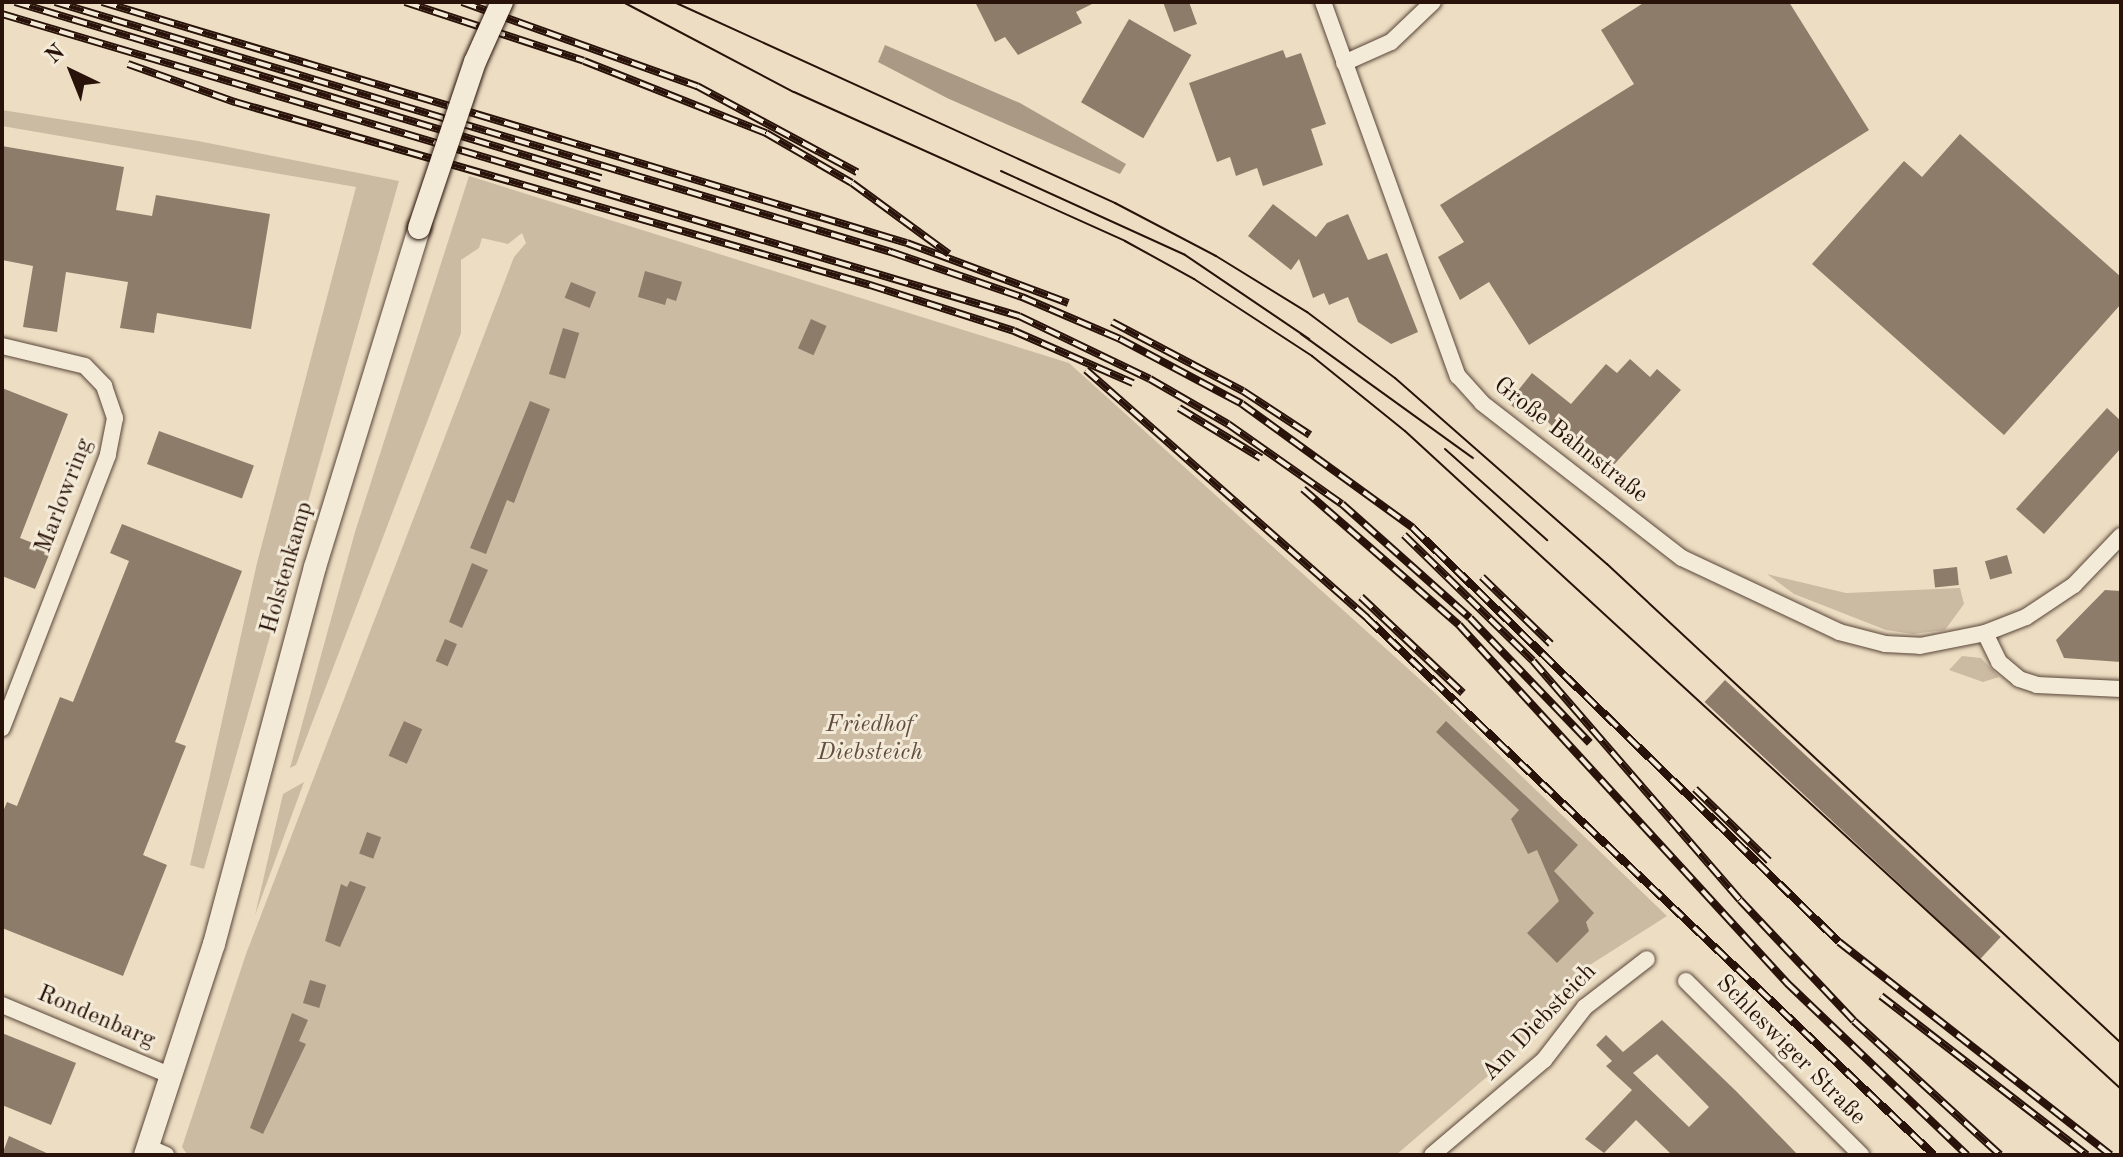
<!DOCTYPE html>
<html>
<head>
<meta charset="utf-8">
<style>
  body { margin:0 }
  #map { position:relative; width:2123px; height:1157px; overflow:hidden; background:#eddec3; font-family:"Old Standard TT",serif }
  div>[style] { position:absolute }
  .green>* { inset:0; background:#ccbba3 }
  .water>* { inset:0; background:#aa9984 }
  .building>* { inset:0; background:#8e7c6a; transform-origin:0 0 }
  .roads { filter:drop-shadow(0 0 2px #594538) drop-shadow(0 0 2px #594538) }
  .street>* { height:16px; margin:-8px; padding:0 8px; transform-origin:8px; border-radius:8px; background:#f3ead8 }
  .secondary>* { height:22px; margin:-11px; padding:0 11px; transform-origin:11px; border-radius:11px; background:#f3ead8 }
  .tram>* { height:2px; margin:-1px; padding:0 1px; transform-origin:1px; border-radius:1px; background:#281209 }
  .rail>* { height:8px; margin-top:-4px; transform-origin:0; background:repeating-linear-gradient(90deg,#f3ead8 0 15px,#281209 0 30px); box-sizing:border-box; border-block:2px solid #281209 }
  .bridges { filter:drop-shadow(0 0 2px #281209) drop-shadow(0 0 2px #281209) }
  .secondary-bridge>* { height:22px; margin:-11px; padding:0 11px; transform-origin:11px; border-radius:11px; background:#f3ead8 }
  span { translate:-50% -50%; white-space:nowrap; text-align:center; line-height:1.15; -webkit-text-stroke:6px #f3ead8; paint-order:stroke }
  .street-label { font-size:24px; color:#281209 }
  .park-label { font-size:24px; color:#614d3f; font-style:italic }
  .frame { position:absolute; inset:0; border:4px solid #281209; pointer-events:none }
  .north { position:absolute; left:32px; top:32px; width:80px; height:80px; -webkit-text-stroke:6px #f3ead8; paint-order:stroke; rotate:317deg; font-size:22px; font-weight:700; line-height:32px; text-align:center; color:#281209 }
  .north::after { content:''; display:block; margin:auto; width:28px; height:36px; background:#281209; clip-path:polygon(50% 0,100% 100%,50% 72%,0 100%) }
</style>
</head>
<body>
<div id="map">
  <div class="green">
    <div style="clip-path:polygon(2px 110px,198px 141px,399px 181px,204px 869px,190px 865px,257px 563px,356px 187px,2px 126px)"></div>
    <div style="clip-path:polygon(469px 176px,1069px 363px,1434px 692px,1667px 916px,1574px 975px,1553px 1020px,1396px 1155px,187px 1154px,182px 1147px,246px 954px,514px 257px,526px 243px,522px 233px,508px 244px,482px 238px,479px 248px,461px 260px,461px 333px,296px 765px,290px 768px,355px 532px)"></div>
    <div style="clip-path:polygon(1767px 574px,1846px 593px,1960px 588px,1964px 604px,1945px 630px,1913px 634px,1886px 630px,1794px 594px)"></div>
    <div style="clip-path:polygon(1962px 656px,1981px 658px,1999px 677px,1983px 682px,1949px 670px)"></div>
    <div style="clip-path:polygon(304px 782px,255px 915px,283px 794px)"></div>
  </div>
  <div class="water">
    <div style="clip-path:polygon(885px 45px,1020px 103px,1126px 164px,1120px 174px,947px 98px,878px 62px)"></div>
  </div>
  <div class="building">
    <div style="clip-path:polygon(975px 2px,1096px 2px,1076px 12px,1082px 23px,1018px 55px,1005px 37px,995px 42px)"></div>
    <div style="clip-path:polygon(1163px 2px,1189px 2px,1197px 24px,1174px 32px)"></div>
    <div style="clip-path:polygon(1645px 2px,1789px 2px,1869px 130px,1529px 345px,1489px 282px,1460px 300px,1438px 257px,1464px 242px,1440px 205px,1634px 84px,1601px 30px)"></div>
    <div style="left:1129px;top:19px;width:72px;height:96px;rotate:30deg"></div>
    <div style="clip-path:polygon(1283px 50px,1286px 58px,1301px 53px,1326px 124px,1311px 129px,1323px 165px,1263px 186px,1257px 168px,1236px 176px,1230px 157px,1217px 162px,1189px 83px)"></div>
    <div style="clip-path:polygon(1960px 134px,2121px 277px,2121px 304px,2004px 435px,1812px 264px,1904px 161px,1922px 177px)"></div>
    <div style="clip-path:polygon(2px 146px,124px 167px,116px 210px,152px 216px,156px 195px,270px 214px,251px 329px,157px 313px,154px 333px,120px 328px,128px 282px,66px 272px,57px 332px,23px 327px,33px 266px,2px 260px)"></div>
    <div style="clip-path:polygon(1273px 204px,1316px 237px,1327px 223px,1348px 214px,1368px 260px,1387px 253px,1418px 332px,1391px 344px,1358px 322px,1348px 297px,1329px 305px,1324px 293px,1313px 298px,1299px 259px,1291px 270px,1248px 236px)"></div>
    <div style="clip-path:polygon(645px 271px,682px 282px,676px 301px,667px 298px,665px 305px,638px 297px)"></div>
    <div style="left:571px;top:282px;width:27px;height:17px;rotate:22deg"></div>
    <div style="left:811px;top:319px;width:17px;height:32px;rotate:24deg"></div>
    <div style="left:563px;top:328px;width:17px;height:48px;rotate:17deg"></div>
    <div style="clip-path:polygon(1630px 359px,1650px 377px,1657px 369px,1681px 390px,1603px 477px,1542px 416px,1536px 424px,1508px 403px,1532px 373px,1571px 404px,1606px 364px,1617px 373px)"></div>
    <div style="clip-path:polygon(2px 388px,68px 414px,20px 538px,51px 550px,35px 589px,2px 576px)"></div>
    <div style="clip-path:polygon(530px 401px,550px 409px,514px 503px,507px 500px,486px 554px,470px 548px)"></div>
    <div style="clip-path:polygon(2107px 408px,2121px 421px,2121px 448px,2044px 534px,2016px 509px)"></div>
    <div style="left:159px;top:431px;width:101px;height:35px;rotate:20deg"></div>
    <div style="clip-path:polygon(122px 524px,242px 571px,175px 742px,186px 746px,143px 855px,167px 865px,123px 976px,2px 928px,2px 814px,7px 802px,17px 806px,60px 697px,73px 702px,129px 561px,110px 553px)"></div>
    <div style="left:2007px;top:555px;width:19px;height:23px;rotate:74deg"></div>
    <div style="clip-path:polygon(472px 563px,488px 570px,462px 628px,449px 622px)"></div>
    <div style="left:1957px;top:567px;width:18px;height:24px;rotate:84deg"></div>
    <div style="clip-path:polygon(2105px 590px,2121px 591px,2121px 662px,2064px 658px,2056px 640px)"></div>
    <div style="left:445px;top:639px;width:13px;height:24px;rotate:23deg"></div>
    <div style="left:1725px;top:680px;width:377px;height:30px;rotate:43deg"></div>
    <div style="left:404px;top:721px;width:20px;height:38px;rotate:24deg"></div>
    <div style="clip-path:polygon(1446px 721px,1578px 845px,1554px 871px,1594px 913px,1586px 922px,1589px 931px,1557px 963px,1527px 933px,1559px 901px,1537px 850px,1528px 854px,1511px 819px,1519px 810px,1436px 732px)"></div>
    <div style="left:367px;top:832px;width:15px;height:23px;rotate:20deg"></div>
    <div style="clip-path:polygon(350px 881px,366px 887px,340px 947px,325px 941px,341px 884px,347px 887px)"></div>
    <div style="left:310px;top:980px;width:17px;height:24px;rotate:17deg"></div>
    <div style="clip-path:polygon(292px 1013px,308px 1020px,299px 1041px,306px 1044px,263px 1134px,250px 1128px)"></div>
    <div style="clip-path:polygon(evenodd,1662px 1020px,1736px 1091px,1798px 1155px,1672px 1155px,1636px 1120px,1604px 1153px,1585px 1139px,1632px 1090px,1606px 1066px,1612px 1061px,1596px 1045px,1606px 1035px,1623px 1052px,1662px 1020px,1657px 1054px,1709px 1107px,1689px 1127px,1633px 1073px,1657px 1054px)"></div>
    <div style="clip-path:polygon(2px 1033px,76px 1063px,51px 1125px,2px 1105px)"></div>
    <div style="clip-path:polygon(9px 1136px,51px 1155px,2px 1155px)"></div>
  </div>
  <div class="roads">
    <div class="street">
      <div style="left:1323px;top:2px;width:398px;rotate:70.2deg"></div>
      <div style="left:1458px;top:376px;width:36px;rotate:48deg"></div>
      <div style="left:1482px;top:403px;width:253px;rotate:37.8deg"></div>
      <div style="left:1682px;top:558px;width:174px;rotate:25.2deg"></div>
      <div style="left:1839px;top:632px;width:48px;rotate:14.6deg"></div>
      <div style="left:1885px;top:644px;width:35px;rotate:3deg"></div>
      <div style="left:1920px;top:646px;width:66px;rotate:-11.3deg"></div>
      <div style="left:1985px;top:633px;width:44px;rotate:-21.3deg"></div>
      <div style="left:2026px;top:617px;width:58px;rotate:-33.7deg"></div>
      <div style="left:2074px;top:585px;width:68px;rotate:-46.2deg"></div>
      <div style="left:1344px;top:63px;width:51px;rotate:-24.1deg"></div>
      <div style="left:1391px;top:42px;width:58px;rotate:-43.6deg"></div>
      <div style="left:2px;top:346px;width:85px;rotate:13.5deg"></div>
      <div style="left:85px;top:366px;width:28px;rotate:46deg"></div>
      <div style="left:104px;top:386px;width:34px;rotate:71deg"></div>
      <div style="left:115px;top:418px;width:38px;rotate:101deg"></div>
      <div style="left:108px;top:455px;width:293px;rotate:111.2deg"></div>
      <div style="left:1985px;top:633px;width:32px;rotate:64deg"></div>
      <div style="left:1999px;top:662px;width:26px;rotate:40deg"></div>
      <div style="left:2019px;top:679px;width:19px;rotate:18deg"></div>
      <div style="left:2037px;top:685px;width:84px;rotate:2.7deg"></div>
      <div style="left:1686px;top:981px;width:247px;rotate:44.8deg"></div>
      <div style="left:2px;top:1005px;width:184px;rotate:22.7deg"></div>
      <div style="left:148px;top:1147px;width:20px;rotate:24deg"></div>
      <div style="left:1432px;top:1155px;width:147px;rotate:-40.3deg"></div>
      <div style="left:1544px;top:1060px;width:67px;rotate:-52.3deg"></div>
      <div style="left:1585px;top:1007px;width:78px;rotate:-37.7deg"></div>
    </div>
    <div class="secondary">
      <div style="left:145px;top:1155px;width:222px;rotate:-71.9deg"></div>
      <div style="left:214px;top:944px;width:390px;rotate:-75deg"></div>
      <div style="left:315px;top:567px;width:355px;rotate:-72.9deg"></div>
    </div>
  </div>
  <div class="tram">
    <div style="left:623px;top:2px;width:193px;rotate:27.8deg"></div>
    <div style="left:794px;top:92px;width:363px;rotate:24.2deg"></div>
    <div style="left:1125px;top:241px;width:79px;rotate:28.8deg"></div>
    <div style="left:1194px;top:279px;width:141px;rotate:33.1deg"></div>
    <div style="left:1312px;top:356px;width:119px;rotate:38.9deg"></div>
    <div style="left:1405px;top:431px;width:972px;rotate:42.58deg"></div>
    <div style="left:674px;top:2px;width:485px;rotate:24.5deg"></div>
    <div style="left:1115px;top:203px;width:114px;rotate:27.7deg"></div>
    <div style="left:1216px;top:256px;width:107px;rotate:31.6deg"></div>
    <div style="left:1307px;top:312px;width:110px;rotate:36.9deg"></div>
    <div style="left:1395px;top:378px;width:282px;rotate:41.3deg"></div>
    <div style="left:1607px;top:564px;width:703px;rotate:42.98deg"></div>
    <div style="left:1001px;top:171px;width:202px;rotate:24.5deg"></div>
    <div style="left:1185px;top:255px;width:150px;rotate:34.1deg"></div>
    <div style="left:1301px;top:334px;width:212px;rotate:35.8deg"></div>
    <div style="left:1445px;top:449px;width:137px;rotate:41.7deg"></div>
  </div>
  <div class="rail">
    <div style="left:15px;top:2px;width:612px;rotate:16.72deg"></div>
    <div style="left:55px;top:2px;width:873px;rotate:16.65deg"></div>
    <div style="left:891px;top:252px;width:139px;rotate:19deg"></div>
    <div style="left:1022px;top:297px;width:107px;rotate:23.2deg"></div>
    <div style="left:1120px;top:339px;width:138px;rotate:28deg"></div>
    <div style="left:1242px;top:404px;width:211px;rotate:35.9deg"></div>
    <div style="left:1413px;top:528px;width:594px;rotate:44.18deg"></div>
    <div style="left:1839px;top:942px;width:345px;rotate:38.1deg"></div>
    <div style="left:102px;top:2px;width:840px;rotate:16.67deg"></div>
    <div style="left:907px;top:243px;width:172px;rotate:20.4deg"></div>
    <div style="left:405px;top:2px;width:188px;rotate:18.2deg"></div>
    <div style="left:584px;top:61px;width:196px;rotate:21.6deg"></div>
    <div style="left:766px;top:133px;width:99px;rotate:30.2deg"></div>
    <div style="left:852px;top:183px;width:120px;rotate:36.2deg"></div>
    <div style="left:462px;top:2px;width:250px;rotate:19.7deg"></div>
    <div style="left:697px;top:86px;width:182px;rotate:28.3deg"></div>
    <div style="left:2px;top:14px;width:1061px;rotate:16.54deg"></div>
    <div style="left:1019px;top:316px;width:145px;rotate:25.7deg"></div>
    <div style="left:1150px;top:379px;width:90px;rotate:30deg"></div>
    <div style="left:1228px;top:424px;width:139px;rotate:35.1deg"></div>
    <div style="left:1342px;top:504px;width:171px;rotate:41.7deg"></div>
    <div style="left:1470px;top:618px;width:173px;rotate:46.2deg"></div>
    <div style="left:128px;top:64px;width:114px;rotate:19.6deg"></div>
    <div style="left:235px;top:102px;width:661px;rotate:16.08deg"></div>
    <div style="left:870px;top:285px;width:151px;rotate:17.7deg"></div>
    <div style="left:1014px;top:331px;width:130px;rotate:23.6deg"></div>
    <div style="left:1112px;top:322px;width:148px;rotate:27.8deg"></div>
    <div style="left:1243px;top:391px;width:80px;rotate:33.3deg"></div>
    <div style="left:1086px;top:370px;width:375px;rotate:41.4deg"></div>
    <div style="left:1367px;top:618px;width:781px;rotate:43.44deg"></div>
    <div style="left:1179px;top:408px;width:96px;rotate:31.4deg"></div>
    <div style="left:1303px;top:489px;width:207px;rotate:41.1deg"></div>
    <div style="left:1459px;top:625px;width:486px;rotate:47.5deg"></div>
    <div style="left:1787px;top:983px;width:249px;rotate:43.7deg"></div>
    <div style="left:1404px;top:535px;width:180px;rotate:44.3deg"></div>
    <div style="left:1533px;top:661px;width:316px;rotate:49.1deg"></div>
    <div style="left:1740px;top:900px;width:166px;rotate:46.7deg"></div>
    <div style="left:1854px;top:1021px;width:198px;rotate:42.5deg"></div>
    <div style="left:1482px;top:577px;width:96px;rotate:44.2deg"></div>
    <div style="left:1361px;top:597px;width:140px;rotate:43.3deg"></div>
    <div style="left:1695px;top:789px;width:103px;rotate:44.2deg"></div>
    <div style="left:1881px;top:996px;width:260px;rotate:37.7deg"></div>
  </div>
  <div class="bridges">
    <div class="secondary-bridge">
      <div style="left:419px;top:228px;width:175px;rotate:-71.4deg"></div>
      <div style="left:475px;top:62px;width:66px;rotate:-65.8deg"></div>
    </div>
  </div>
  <div class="street-label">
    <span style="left:1570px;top:441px;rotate:38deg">Große Bahnstraße</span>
    <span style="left:65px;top:496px;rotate:-69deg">Marlowring</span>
    <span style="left:288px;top:568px;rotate:-74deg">Holstenkamp</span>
    <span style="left:96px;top:1018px;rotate:23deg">Rondenbarg</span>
    <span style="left:1540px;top:1023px;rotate:-46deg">Am Diebsteich</span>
    <span style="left:1790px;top:1051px;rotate:45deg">Schleswiger Straße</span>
  </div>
  <div class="park-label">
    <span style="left:870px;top:740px">Friedhof<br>Diebsteich</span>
  </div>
  <div class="frame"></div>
  <div class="north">N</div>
</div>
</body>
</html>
